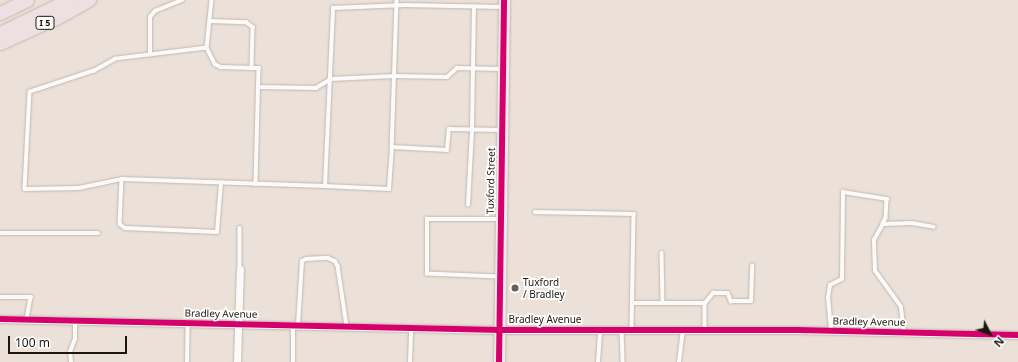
<!DOCTYPE html>
<html>
<head>
<meta charset="utf-8">
<style>
  body { margin:0 }
  #map { position:relative; width:1018px; height:362px; overflow:hidden; background:#ebe1d8; font-family:"Noto Sans",sans-serif }
  div>[style] { position:absolute }
  .roads { filter:drop-shadow(0 0 1px #c0b8b0) drop-shadow(0 0 1px #c0b8b0) }
  .lane>* { height:3.5px; margin:-1.75px; padding:0 1.75px; transform-origin:1.75px; border-radius:1.75px; background:#fcfaf9 }
  .street>* { height:7px; margin:-3.5px; padding:0 3.5px; transform-origin:3.5px; border-radius:3.5px; background:#fcfaf9 }
  .primary>* { height:11px; margin:-5.5px; padding:0 5.5px; transform-origin:5.5px; border-radius:5.5px; background:#f4eaeb }
  .highway>* { height:13px; margin:-6.5px; padding:0 6.5px; transform-origin:6.5px; border-radius:6.5px; background:#eedfe2 }
  .cycleway>* { height:6px; margin:-3px; padding:0 3px; transform-origin:3px; border-radius:3px; background:#d6006c }
  .dots>* { width:11px; height:11px; translate:-50% -50%; box-sizing:border-box; border:2px solid #fff; border-radius:50% }
  span { translate:-50% -50%; white-space:nowrap; text-align:center; line-height:1.15; -webkit-text-stroke:3.5px #fff; paint-order:stroke }
  .shield-label span { padding:1px 3px; background:#fff; border:1px solid; border-radius:3px; -webkit-text-stroke-width:0 }
  .shield-label { font-size:9px; color:#1d1711; font-weight:700 }
  .street-label { font-size:10px; color:#1d1711 }
  .poi-label { font-size:10px; color:#1d1711 }
  .left { translate:0 -50%; text-align:left }
  .north { position:absolute; left:970px; top:314px; width:40px; height:40px; -webkit-text-stroke:3px #fff; paint-order:stroke; rotate:132deg; font-size:11px; font-weight:700; line-height:16px; text-align:center; color:#1d1711 }
  .north::after { content:''; display:block; margin:auto; width:14px; height:18px; background:#1d1711; clip-path:polygon(50% 0,100% 100%,50% 72%,0 100%) }
  .scale { position:absolute; left:8px; top:336px; width:119px; height:18px; box-sizing:border-box; border:2px solid #1d1711; border-top:0; padding-left:5px; font-size:12px; line-height:14px; white-space:nowrap; color:#1d1711; -webkit-text-stroke:3px #fff; paint-order:stroke }
</style>
</head>
<body>
<div id="map">
  <div class="roads">
    <div class="lane">
      <div style="left:212px;top:0;width:48px;rotate:95.9deg"></div>
      <div style="left:207px;top:48px;width:92px;rotate:173.1deg"></div>
      <div style="left:116px;top:59px;width:25px;rotate:151deg"></div>
      <div style="left:94px;top:71px;width:67px;rotate:161.8deg"></div>
      <div style="left:30px;top:92px;width:97px;rotate:93deg"></div>
      <div style="left:25px;top:189px;width:54px;rotate:-1.1deg"></div>
      <div style="left:79px;top:188px;width:44px;rotate:-11.8deg"></div>
      <div style="left:122px;top:179px;width:203px;rotate:2deg"></div>
      <div style="left:325px;top:186px;width:178px;rotate:-87.4deg"></div>
      <div style="left:333px;top:8px;width:72px;rotate:-2.4deg"></div>
      <div style="left:405px;top:5px;width:98px;rotate:1.2deg"></div>
      <div style="left:397px;top:0;width:147px;rotate:91.9deg"></div>
      <div style="left:392px;top:147px;width:55px;rotate:3.1deg"></div>
      <div style="left:447px;top:150px;width:21px;rotate:-85deg"></div>
      <div style="left:449px;top:129px;width:51px;rotate:1.1deg"></div>
      <div style="left:210px;top:21px;width:36px;rotate:2deg"></div>
      <div style="left:246px;top:22px;width:9px;rotate:36deg"></div>
      <div style="left:253px;top:27px;width:41px;rotate:91.4deg"></div>
      <div style="left:252px;top:68px;width:7px"></div>
      <div style="left:259px;top:68px;width:116px;rotate:91.5deg"></div>
      <div style="left:207px;top:48px;width:18px;rotate:63deg"></div>
      <div style="left:215px;top:64px;width:7px;rotate:27deg"></div>
      <div style="left:221px;top:67px;width:31px;rotate:2deg"></div>
      <div style="left:150px;top:55px;width:38px;rotate:-90deg"></div>
      <div style="left:150px;top:17px;width:8px;rotate:-50deg"></div>
      <div style="left:155px;top:11px;width:29px;rotate:-22deg"></div>
      <div style="left:259px;top:87px;width:57px;rotate:1deg"></div>
      <div style="left:316px;top:88px;width:17px;rotate:-31deg"></div>
      <div style="left:331px;top:79px;width:63px;rotate:-2.7deg"></div>
      <div style="left:394px;top:76px;width:53px;rotate:1.1deg"></div>
      <div style="left:447px;top:77px;width:13px;rotate:-42deg"></div>
      <div style="left:457px;top:68px;width:44px;rotate:1.3deg"></div>
      <div style="left:122px;top:179px;width:45px;rotate:92.5deg"></div>
      <div style="left:120px;top:224px;width:6px;rotate:39deg"></div>
      <div style="left:125px;top:228px;width:92px;rotate:2.5deg"></div>
      <div style="left:217px;top:232px;width:49px;rotate:-85.3deg"></div>
      <div style="left:325px;top:186px;width:64px;rotate:2.7deg"></div>
      <div style="left:389px;top:189px;width:42px;rotate:-85.9deg"></div>
      <div style="left:468px;top:205px;width:75px;rotate:-86.9deg"></div>
      <div style="left:472px;top:130px;width:123px;rotate:-89.1deg"></div>
      <div style="left:535px;top:212px;width:99px;rotate:1.2deg"></div>
      <div style="left:634px;top:214px;width:116px;rotate:91deg"></div>
      <div style="left:240px;top:228px;width:41px;rotate:90deg"></div>
      <div style="left:0;top:233px;width:98px"></div>
      <div style="left:662px;top:253px;width:50px;rotate:88.9deg"></div>
      <div style="left:499px;top:277px;width:72px;rotate:-177.6deg"></div>
      <div style="left:427px;top:274px;width:55px;rotate:-90deg"></div>
      <div style="left:427px;top:219px;width:72px"></div>
      <div style="left:0;top:297px;width:31px"></div>
      <div style="left:31px;top:297px;width:23px;rotate:100deg"></div>
      <div style="left:632px;top:303px;width:73px"></div>
      <div style="left:705px;top:303px;width:13px;rotate:-51deg"></div>
      <div style="left:713px;top:293px;width:15px"></div>
      <div style="left:728px;top:293px;width:9px;rotate:69deg"></div>
      <div style="left:731px;top:301px;width:20px"></div>
      <div style="left:751px;top:301px;width:35px;rotate:-88deg"></div>
      <div style="left:705px;top:303px;width:27px;rotate:90deg"></div>
      <div style="left:298px;top:325px;width:64px;rotate:-86.4deg"></div>
      <div style="left:302px;top:261px;width:4px;rotate:-27deg"></div>
      <div style="left:306px;top:259px;width:22px;rotate:-3deg"></div>
      <div style="left:328px;top:258px;width:8px;rotate:23deg"></div>
      <div style="left:335px;top:261px;width:6px;rotate:59deg"></div>
      <div style="left:338px;top:266px;width:61px;rotate:81.5deg"></div>
      <div style="left:622px;top:330px;width:32px;rotate:88deg"></div>
      <div style="left:831px;top:331px;width:33px;rotate:-95deg"></div>
      <div style="left:828px;top:298px;width:13px;rotate:-81deg"></div>
      <div style="left:830px;top:285px;width:13px;rotate:-27deg"></div>
      <div style="left:842px;top:279px;width:87px;rotate:-89.3deg"></div>
      <div style="left:843px;top:192px;width:45px;rotate:9deg"></div>
      <div style="left:887px;top:199px;width:19px;rotate:93deg"></div>
      <div style="left:886px;top:218px;width:7px;rotate:117deg"></div>
      <div style="left:904px;top:333px;width:26px;rotate:-97deg"></div>
      <div style="left:901px;top:307px;width:44px;rotate:-125.8deg"></div>
      <div style="left:875px;top:271px;width:31px;rotate:-92deg"></div>
      <div style="left:874px;top:240px;width:18px;rotate:-61deg"></div>
      <div style="left:883px;top:224px;width:29px;rotate:-2deg"></div>
      <div style="left:912px;top:223px;width:22px;rotate:10deg"></div>
      <div style="left:71px;top:362px;width:10px;rotate:-96deg"></div>
      <div style="left:70px;top:352px;width:14px;rotate:-69deg"></div>
      <div style="left:75px;top:339px;width:18px;rotate:-90deg"></div>
      <div style="left:187px;top:362px;width:39px;rotate:-89deg"></div>
      <div style="left:293px;top:362px;width:37px;rotate:-90deg"></div>
      <div style="left:410px;top:362px;width:34px;rotate:-88deg"></div>
      <div style="left:598px;top:362px;width:32px;rotate:-86deg"></div>
      <div style="left:679px;top:362px;width:32px;rotate:-83deg"></div>
    </div>
    <div class="street">
      <div style="left:0;top:319px;width:501px;rotate:1.26deg"></div>
      <div style="left:501px;top:330px;width:297px"></div>
      <div style="left:798px;top:330px;width:220px;rotate:1.3deg"></div>
      <div style="left:237px;top:362px;width:93px;rotate:-88.2deg"></div>
    </div>
    <div class="primary">
      <div style="left:499px;top:362px;width:362px;rotate:-89.2deg"></div>
    </div>
    <div class="highway">
      <div style="left:0;top:13px;width:30px;rotate:-26deg"></div>
      <div style="left:0;top:33px;width:76px;rotate:-25.9deg"></div>
      <div style="left:0;top:43px;width:61px;rotate:-24.1deg"></div>
      <div style="left:56px;top:18px;width:38px;rotate:-29deg"></div>
    </div>
  </div>
  <div class="cycleway">
    <div style="left:0;top:319px;width:501px;rotate:1.26deg"></div>
    <div style="left:501px;top:330px;width:297px"></div>
    <div style="left:798px;top:330px;width:220px;rotate:1.3deg"></div>
    <div style="left:499px;top:362px;width:362px;rotate:-89.2deg"></div>
  </div>
  <div class="dots">
    <div style="left:515px;top:288px;background:#655e57"></div>
  </div>
  <div class="shield-label">
    <span style="left:45px;top:23px">I 5</span>
  </div>
  <div class="street-label">
    <span style="left:491px;top:181px;rotate:-89deg">Tuxford Street</span>
    <span style="left:221px;top:314px;rotate:1deg">Bradley Avenue</span>
    <span style="left:545px;top:320px">Bradley Avenue</span>
    <span style="left:869px;top:322px;rotate:1deg">Bradley Avenue</span>
  </div>
  <div class="poi-label">
    <span class="left" style="left:523px;top:288px">Tuxford<br>/ Bradley</span>
  </div>
  <div class="north">N</div>
  <div class="scale">100 m</div>
</div>
</body>
</html>
